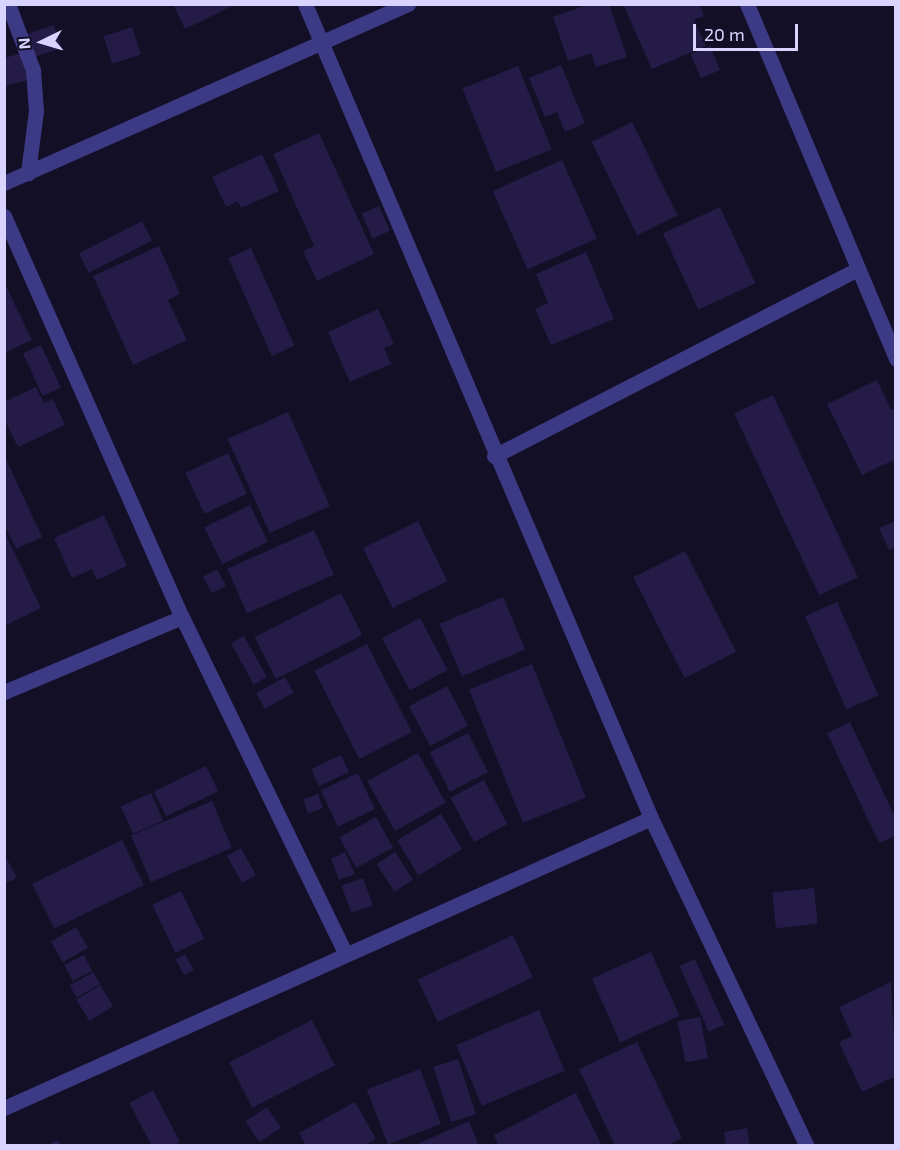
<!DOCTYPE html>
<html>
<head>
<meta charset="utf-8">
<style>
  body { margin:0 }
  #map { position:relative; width:900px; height:1150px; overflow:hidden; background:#130f26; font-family:"Exo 2",sans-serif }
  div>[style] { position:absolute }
  .building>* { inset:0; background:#241b47; transform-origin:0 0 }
  .minor>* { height:15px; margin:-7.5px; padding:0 7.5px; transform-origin:7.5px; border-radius:7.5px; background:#3d3a85 }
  span { translate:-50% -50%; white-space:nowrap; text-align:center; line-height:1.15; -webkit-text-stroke:6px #130f26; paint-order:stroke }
  .frame { position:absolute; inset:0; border:6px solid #d9d4ff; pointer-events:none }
  .north { position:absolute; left:12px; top:12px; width:60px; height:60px; -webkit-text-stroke:4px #130f26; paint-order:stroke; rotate:265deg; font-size:16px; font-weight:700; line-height:24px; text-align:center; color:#d9d4ff }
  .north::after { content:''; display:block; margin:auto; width:21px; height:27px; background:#d9d4ff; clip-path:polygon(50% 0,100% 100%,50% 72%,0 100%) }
  .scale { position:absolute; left:693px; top:24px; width:105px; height:27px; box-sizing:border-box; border:3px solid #d9d4ff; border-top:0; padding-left:8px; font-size:18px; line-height:21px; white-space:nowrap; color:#d9d4ff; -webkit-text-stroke:4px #130f26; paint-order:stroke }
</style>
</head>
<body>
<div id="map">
  <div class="building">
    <div style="clip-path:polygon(173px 4px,236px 4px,185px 29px)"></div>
    <div style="clip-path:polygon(590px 4px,609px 4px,627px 57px,596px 67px,591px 53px,568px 61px,553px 17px)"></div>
    <div style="clip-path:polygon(623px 4px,699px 4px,704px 16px,694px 20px,706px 46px,652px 69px)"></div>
    <div style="left:54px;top:25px;width:24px;height:28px;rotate:71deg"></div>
    <div style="left:132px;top:27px;width:29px;height:30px;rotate:72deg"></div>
    <div style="left:710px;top:46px;width:26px;height:21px;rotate:67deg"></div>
    <div style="clip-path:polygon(22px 53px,29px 80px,4px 86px,4px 58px)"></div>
    <div style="clip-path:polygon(561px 65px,585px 123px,565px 132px,557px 112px,545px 117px,529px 78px)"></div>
    <div style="left:518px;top:66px;width:90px;height:60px;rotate:68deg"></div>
    <div style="left:632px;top:122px;width:104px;height:45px;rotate:64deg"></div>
    <div style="clip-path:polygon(319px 133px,374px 254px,317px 281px,303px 251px,314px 246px,273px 154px)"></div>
    <div style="clip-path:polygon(262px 154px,279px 191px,241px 208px,238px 201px,226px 207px,212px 177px)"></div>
    <div style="left:562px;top:160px;width:86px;height:76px;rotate:66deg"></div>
    <div style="left:379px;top:206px;width:27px;height:19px;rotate:66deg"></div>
    <div style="left:720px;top:207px;width:84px;height:63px;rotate:65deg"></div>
    <div style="left:142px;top:221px;width:22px;height:71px;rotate:63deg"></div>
    <div style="clip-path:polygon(159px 246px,180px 294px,168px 300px,187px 340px,133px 365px,93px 276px)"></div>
    <div style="left:251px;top:248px;width:107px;height:25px;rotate:66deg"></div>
    <div style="clip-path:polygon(586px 252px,614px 319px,551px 345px,535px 309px,548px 303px,536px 274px)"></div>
    <div style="clip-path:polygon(4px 282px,32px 340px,4px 353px)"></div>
    <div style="clip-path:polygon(378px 309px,394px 344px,384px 348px,391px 364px,350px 382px,328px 332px)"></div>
    <div style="left:41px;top:345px;width:47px;height:20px;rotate:65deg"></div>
    <div style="clip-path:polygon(877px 380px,891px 410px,896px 408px,896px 459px,862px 475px,827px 404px)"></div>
    <div style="clip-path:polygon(36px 387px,44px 403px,53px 399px,65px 425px,18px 447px,4px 419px,4px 402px)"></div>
    <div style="left:773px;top:395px;width:201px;height:43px;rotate:65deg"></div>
    <div style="left:288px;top:412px;width:103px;height:66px;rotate:66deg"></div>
    <div style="left:228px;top:453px;width:45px;height:47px;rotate:65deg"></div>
    <div style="clip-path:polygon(4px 455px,42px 537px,16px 549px,4px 524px)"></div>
    <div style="left:250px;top:505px;width:41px;height:51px;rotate:64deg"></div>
    <div style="clip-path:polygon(104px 515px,127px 566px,97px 580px,92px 569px,72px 578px,54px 538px)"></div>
    <div style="left:418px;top:521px;width:67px;height:61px;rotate:64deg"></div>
    <div style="clip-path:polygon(896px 521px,896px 547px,889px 550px,879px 528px)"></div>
    <div style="left:314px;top:530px;width:49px;height:95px;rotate:66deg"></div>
    <div style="clip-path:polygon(4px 531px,41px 608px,4px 626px)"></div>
    <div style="left:685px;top:551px;width:113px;height:58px;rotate:63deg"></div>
    <div style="left:217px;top:569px;width:19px;height:16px;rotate:62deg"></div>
    <div style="left:341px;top:593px;width:47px;height:97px;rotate:63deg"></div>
    <div style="left:503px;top:597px;width:57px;height:69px;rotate:67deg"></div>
    <div style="left:837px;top:602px;width:102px;height:35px;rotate:66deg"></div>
    <div style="left:420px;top:618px;width:59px;height:43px;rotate:62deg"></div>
    <div style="left:244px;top:636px;width:47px;height:15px;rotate:61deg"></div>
    <div style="left:367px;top:644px;width:99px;height:59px;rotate:63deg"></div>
    <div style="left:532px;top:664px;width:144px;height:68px;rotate:68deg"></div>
    <div style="left:285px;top:677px;width:18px;height:33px;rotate:61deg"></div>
    <div style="left:447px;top:686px;width:45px;height:43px;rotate:62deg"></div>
    <div style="clip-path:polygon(850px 722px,896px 819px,896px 836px,879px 843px,827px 733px)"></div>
    <div style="left:468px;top:733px;width:44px;height:43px;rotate:63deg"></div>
    <div style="left:418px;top:753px;width:57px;height:58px;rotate:61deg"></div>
    <div style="left:341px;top:755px;width:19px;height:33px;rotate:65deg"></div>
    <div style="left:206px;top:766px;width:28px;height:58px;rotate:64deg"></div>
    <div style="left:358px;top:773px;width:40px;height:41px;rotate:65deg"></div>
    <div style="left:484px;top:780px;width:50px;height:38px;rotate:62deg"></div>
    <div style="left:151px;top:793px;width:30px;height:33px;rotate:66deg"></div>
    <div style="left:318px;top:794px;width:15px;height:16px;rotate:70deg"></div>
    <div style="left:212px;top:801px;width:51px;height:88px;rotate:67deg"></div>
    <div style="left:441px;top:814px;width:41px;height:51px;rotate:59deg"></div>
    <div style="left:376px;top:817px;width:35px;height:42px;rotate:61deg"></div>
    <div style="left:122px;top:840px;width:50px;height:100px;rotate:64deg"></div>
    <div style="left:241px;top:848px;width:31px;height:16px;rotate:61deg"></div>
    <div style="clip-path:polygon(345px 852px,355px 874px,339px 880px,331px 859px)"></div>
    <div style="left:395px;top:852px;width:33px;height:22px;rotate:57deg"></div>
    <div style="clip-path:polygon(4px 854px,17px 878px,4px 884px)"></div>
    <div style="left:363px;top:878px;width:29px;height:23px;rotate:70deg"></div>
    <div style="left:814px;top:888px;width:36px;height:42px;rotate:84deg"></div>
    <div style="left:181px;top:891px;width:53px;height:32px;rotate:64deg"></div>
    <div style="left:76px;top:927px;width:24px;height:29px;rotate:60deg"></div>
    <div style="left:513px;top:935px;width:47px;height:105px;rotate:65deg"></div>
    <div style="left:651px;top:952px;width:70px;height:65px;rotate:66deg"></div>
    <div style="left:185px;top:954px;width:18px;height:11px;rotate:61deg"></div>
    <div style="left:84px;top:955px;width:18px;height:22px;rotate:63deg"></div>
    <div style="left:695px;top:959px;width:72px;height:17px;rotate:66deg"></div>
    <div style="left:93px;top:972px;width:14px;height:27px;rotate:60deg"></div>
    <div style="clip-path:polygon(891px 982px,896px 1076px,862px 1092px,839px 1042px,852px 1036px,839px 1007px)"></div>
    <div style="left:100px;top:985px;width:25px;height:28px;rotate:58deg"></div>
    <div style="left:539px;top:1010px;width:66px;height:90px;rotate:67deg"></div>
    <div style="left:700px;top:1017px;width:42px;height:23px;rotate:79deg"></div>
    <div style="left:312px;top:1020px;width:51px;height:93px;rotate:63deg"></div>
    <div style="clip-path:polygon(637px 1042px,682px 1138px,667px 1146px,615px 1146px,579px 1069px)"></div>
    <div style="left:458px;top:1059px;width:58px;height:26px;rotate:72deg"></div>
    <div style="left:420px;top:1069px;width:59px;height:57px;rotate:69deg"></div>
    <div style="clip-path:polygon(153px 1090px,180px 1142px,173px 1146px,152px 1146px,129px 1103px)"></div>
    <div style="clip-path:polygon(576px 1093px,602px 1146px,499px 1146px,494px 1135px)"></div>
    <div style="clip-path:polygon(355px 1102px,376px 1139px,364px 1146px,306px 1146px,299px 1133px)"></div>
    <div style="left:267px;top:1107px;width:25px;height:26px;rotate:56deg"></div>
    <div style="clip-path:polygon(469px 1121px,479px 1146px,413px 1146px)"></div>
    <div style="clip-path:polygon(747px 1128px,750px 1146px,726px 1146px,724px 1132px)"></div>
    <div style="clip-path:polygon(58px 1140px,61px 1146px,46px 1146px)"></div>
  </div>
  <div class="minor">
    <div style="left:8px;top:4px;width:71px;rotate:69.3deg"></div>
    <div style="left:33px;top:70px;width:41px;rotate:85.8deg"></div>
    <div style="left:36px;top:111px;width:63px;rotate:97.4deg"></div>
    <div style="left:305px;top:4px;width:884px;rotate:66.97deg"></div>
    <div style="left:651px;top:818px;width:363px;rotate:64.6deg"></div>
    <div style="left:747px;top:4px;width:385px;rotate:67.2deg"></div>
    <div style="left:4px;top:183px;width:442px;rotate:-23.9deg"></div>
    <div style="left:4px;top:216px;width:439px;rotate:66.1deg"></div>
    <div style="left:182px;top:617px;width:373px;rotate:64.1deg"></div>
    <div style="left:494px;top:456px;width:405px;rotate:-27.2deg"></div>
    <div style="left:4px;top:692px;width:193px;rotate:-22.8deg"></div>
    <div style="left:4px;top:1108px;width:709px;rotate:-24.14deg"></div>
  </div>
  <div class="frame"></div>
  <div class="north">N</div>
  <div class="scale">20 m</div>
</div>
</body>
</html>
